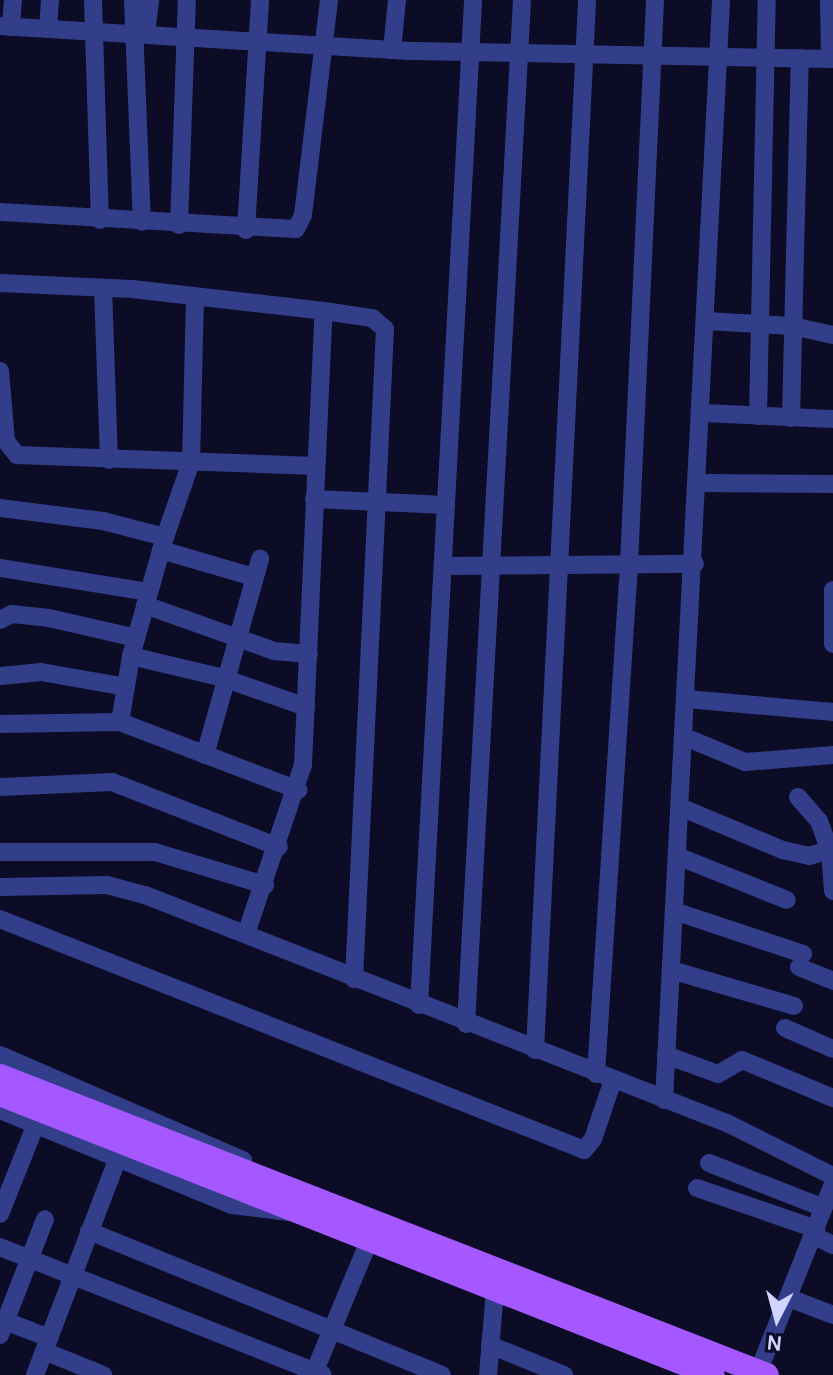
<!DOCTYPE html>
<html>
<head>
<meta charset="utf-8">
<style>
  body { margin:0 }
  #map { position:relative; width:833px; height:1375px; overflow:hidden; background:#0c0c26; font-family:Karla,sans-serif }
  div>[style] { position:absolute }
  .minor>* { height:18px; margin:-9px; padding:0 9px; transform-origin:9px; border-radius:9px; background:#323e8a }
  .major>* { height:24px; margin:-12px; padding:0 12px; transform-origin:12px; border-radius:12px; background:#a558ff }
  span { translate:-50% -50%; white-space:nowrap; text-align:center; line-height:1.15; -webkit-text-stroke:8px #0c0c26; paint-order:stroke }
  .north { position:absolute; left:737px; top:1279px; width:80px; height:80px; -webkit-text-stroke:6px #0c0c26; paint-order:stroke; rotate:186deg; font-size:22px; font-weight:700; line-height:32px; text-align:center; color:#d1d4ff }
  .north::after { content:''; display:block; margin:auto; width:28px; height:36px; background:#d1d4ff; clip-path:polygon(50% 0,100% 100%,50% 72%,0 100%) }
</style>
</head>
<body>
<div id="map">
  <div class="minor">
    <div style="left:93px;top:0;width:220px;rotate:88.2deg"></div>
    <div style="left:133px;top:0;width:222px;rotate:87.7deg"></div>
    <div style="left:829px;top:0;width:58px;rotate:89deg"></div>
    <div style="left:0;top:26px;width:415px;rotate:3.5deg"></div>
    <div style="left:414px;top:51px;width:419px;rotate:1.1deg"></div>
    <div style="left:11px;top:27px;width:27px;rotate:-86deg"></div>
    <div style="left:48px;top:29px;width:29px;rotate:-86deg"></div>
    <div style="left:146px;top:34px;width:34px;rotate:-83deg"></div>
    <div style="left:392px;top:50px;width:50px;rotate:-84.3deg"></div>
    <div style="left:0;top:212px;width:296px;rotate:3.3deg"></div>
    <div style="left:296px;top:229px;width:16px;rotate:-63deg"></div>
    <div style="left:303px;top:215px;width:217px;rotate:-83.1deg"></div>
    <div style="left:179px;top:225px;width:225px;rotate:-88deg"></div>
    <div style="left:246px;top:230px;width:230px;rotate:-86.5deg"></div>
    <div style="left:0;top:283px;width:132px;rotate:2.6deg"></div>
    <div style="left:132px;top:289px;width:193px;rotate:6.5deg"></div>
    <div style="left:324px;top:311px;width:49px;rotate:8.3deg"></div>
    <div style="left:372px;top:318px;width:17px;rotate:40deg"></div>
    <div style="left:385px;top:329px;width:651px;rotate:92.73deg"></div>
    <div style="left:103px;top:288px;width:172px;rotate:88deg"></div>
    <div style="left:706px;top:321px;width:86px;rotate:3.3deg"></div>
    <div style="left:792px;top:326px;width:42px;rotate:12.4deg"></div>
    <div style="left:0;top:371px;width:70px;rotate:85.1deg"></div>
    <div style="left:6px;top:441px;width:18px;rotate:52deg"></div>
    <div style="left:17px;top:455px;width:299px;rotate:2.1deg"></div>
    <div style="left:703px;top:413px;width:130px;rotate:2.6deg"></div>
    <div style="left:758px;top:416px;width:416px;rotate:-88.8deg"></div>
    <div style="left:791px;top:418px;width:360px;rotate:-88.6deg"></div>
    <div style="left:699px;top:483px;width:134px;rotate:0.4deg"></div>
    <div style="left:314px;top:499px;width:132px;rotate:2.6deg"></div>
    <div style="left:0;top:508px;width:104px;rotate:7.2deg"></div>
    <div style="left:103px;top:521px;width:64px;rotate:14.5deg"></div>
    <div style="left:165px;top:537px;width:79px;rotate:-70.9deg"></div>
    <div style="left:191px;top:462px;width:165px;rotate:-88.6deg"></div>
    <div style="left:161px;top:550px;width:97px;rotate:16.2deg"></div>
    <div style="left:443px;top:566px;width:252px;rotate:-0.5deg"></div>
    <div style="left:0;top:568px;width:151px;rotate:9.2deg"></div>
    <div style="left:833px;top:590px;width:54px;rotate:90deg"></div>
    <div style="left:145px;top:605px;width:137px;rotate:19.6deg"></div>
    <div style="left:274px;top:651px;width:35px;rotate:5deg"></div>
    <div style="left:0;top:620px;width:13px;rotate:-27deg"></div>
    <div style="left:12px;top:614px;width:37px;rotate:6deg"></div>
    <div style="left:49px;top:618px;width:89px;rotate:12.9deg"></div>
    <div style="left:131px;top:656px;width:91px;rotate:13.3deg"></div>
    <div style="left:220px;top:677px;width:91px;rotate:19.2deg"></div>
    <div style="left:0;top:676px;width:41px;rotate:-5.6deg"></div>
    <div style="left:41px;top:672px;width:86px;rotate:10deg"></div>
    <div style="left:687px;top:699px;width:147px;rotate:5.1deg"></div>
    <div style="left:120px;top:722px;width:191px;rotate:20.9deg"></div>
    <div style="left:0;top:724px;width:120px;rotate:-1deg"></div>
    <div style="left:120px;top:722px;width:67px;rotate:-80.5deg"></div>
    <div style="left:131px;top:656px;width:124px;rotate:-74.1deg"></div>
    <div style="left:685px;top:737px;width:65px;rotate:22.6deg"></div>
    <div style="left:745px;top:762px;width:88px;rotate:-4.5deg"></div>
    <div style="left:205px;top:755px;width:204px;rotate:-74.3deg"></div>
    <div style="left:0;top:787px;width:112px;rotate:-2.6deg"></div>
    <div style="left:112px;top:782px;width:179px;rotate:21.3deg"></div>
    <div style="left:798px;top:797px;width:32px;rotate:49deg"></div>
    <div style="left:819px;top:821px;width:32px;rotate:70deg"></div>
    <div style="left:830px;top:851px;width:40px;rotate:85.7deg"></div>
    <div style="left:680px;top:807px;width:112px;rotate:22.7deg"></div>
    <div style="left:783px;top:850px;width:27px;rotate:13deg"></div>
    <div style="left:809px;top:856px;width:25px;rotate:-16deg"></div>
    <div style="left:0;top:852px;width:155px"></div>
    <div style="left:155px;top:852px;width:115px;rotate:16.7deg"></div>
    <div style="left:677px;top:856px;width:118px;rotate:21.8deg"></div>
    <div style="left:0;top:887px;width:107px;rotate:-1.1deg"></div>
    <div style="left:107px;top:885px;width:39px;rotate:15deg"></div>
    <div style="left:145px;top:895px;width:627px;rotate:21.41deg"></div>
    <div style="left:729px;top:1124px;width:116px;rotate:26.6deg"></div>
    <div style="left:674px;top:911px;width:136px;rotate:18.4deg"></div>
    <div style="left:0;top:919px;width:628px;rotate:21.58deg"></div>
    <div style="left:584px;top:1150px;width:14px;rotate:-51deg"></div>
    <div style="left:593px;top:1139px;width:62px;rotate:-71.3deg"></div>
    <div style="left:246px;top:934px;width:178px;rotate:-71.4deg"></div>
    <div style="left:303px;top:765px;width:454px;rotate:-87.4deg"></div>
    <div style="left:799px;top:967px;width:37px;rotate:22deg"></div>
    <div style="left:671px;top:970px;width:128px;rotate:16.3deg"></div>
    <div style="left:419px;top:1005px;width:1006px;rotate:-86.92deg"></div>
    <div style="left:466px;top:1024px;width:1026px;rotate:-86.87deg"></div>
    <div style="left:785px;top:1028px;width:52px;rotate:23.6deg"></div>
    <div style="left:535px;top:1050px;width:1051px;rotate:-87.16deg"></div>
    <div style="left:0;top:1055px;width:265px;rotate:23.4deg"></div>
    <div style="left:666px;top:1055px;width:55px;rotate:20.1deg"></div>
    <div style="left:718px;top:1074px;width:28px;rotate:-30deg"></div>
    <div style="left:742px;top:1060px;width:99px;rotate:22.7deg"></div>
    <div style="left:596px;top:1074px;width:491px;rotate:-86.3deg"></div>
    <div style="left:628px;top:584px;width:585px;rotate:-87.35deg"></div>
    <div style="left:664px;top:1100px;width:1101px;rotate:-87.03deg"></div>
    <div style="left:0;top:1110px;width:251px;rotate:22.3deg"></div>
    <div style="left:232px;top:1205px;width:57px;rotate:7deg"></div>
    <div style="left:709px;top:1163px;width:123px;rotate:21.4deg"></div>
    <div style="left:697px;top:1188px;width:126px;rotate:19deg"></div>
    <div style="left:0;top:1214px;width:97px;rotate:-68.2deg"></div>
    <div style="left:89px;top:1231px;width:381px;rotate:22.2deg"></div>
    <div style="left:813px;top:1235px;width:22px;rotate:27deg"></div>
    <div style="left:0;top:1247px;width:347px;rotate:21.6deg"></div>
    <div style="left:789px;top:1298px;width:47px;rotate:21.1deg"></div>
    <div style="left:0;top:1319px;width:53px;rotate:21.2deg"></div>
    <div style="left:0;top:1335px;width:124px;rotate:-68.8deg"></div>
    <div style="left:490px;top:1345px;width:80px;rotate:22.1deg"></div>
    <div style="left:44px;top:1351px;width:64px;rotate:22.1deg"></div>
    <div style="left:35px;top:1375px;width:232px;rotate:-69.1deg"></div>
    <div style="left:313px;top:1375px;width:145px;rotate:-67.3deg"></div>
    <div style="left:488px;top:1375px;width:97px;rotate:-85.3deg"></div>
    <div style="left:757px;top:1375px;width:206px;rotate:-68.3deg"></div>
  </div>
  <div class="major">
    <div style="left:0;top:1076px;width:823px;rotate:21.3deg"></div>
    <div style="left:0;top:1094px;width:766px;rotate:21.51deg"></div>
  </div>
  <div class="north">N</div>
</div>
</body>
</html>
